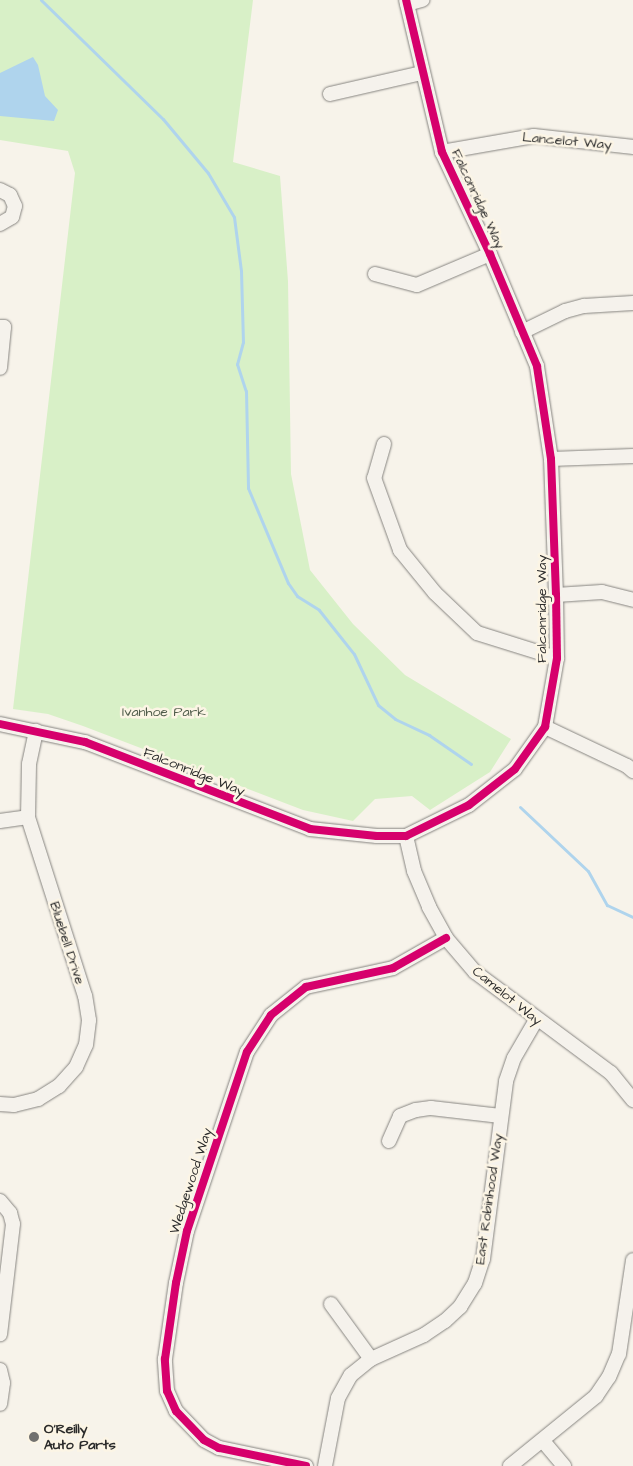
<!DOCTYPE html>
<html>
<head>
<meta charset="utf-8">
<style>
  body { margin:0 }
  #map { position:relative; width:633px; height:1466px; overflow:hidden; background:#f7f3ea; font-family:"Architects Daughter",sans-serif }
  div>[style] { position:absolute }
  .green>* { inset:0; background:#d8f0c7 }
  .water>* { inset:0; background:#afd4ed }
  .stream>* { height:3px; margin:-1.5px; padding:0 1.5px; transform-origin:1.5px; border-radius:1.5px; background:#afd4ed }
  .roads { filter:drop-shadow(0 0 1px #878581) drop-shadow(0 0 1px #878581) }
  .minor>* { height:14px; margin:-7px; padding:0 7px; transform-origin:7px; border-radius:7px; background:#f5f2ec }
  .cycleway>* { height:8px; margin:-4px; padding:0 4px; transform-origin:4px; border-radius:4px; background:#d6006c }
  .dots>* { width:14px; height:14px; translate:-50% -50%; box-sizing:border-box; border:2px solid #fcf5e5; border-radius:50% }
  span { translate:-50% -50%; white-space:nowrap; text-align:center; line-height:1.15; -webkit-text-stroke:5px #fcf5e5; paint-order:stroke }
  .street-label { font-size:14px; color:#2b2b2b }
  .park-label { font-size:14px; color:#505c4b }
  .poi-label { font-size:14px; color:#2b2b2b; font-weight:700 }
  .left { translate:0 -50%; text-align:left }
</style>
</head>
<body>
<div id="map">
  <div class="green">
    <div style="clip-path:polygon(0 0,253px 0,233px 162px,280px 176px,288px 281px,291px 474px,310px 570px,353px 624px,405px 675px,511px 739px,490px 772px,430px 810px,412px 796px,375px 799px,353px 821px,303px 810px,83px 726px,48px 714px,13px 709px,75px 173px,68px 151px,0 140px)"></div>
  </div>
  <div class="water">
    <div style="clip-path:polygon(33px 57px,38px 65px,45px 96px,58px 110px,54px 121px,0 116px,0 73px)"></div>
  </div>
  <div class="stream">
    <div style="left:41px;top:0;width:170px;rotate:44.3deg"></div>
    <div style="left:163px;top:119px;width:70px;rotate:50.2deg"></div>
    <div style="left:208px;top:173px;width:51px;rotate:59.4deg"></div>
    <div style="left:234px;top:217px;width:54px;rotate:82.6deg"></div>
    <div style="left:241px;top:271px;width:71px;rotate:88.4deg"></div>
    <div style="left:243px;top:342px;width:23px;rotate:105deg"></div>
    <div style="left:237px;top:364px;width:28px;rotate:72deg"></div>
    <div style="left:246px;top:391px;width:97px;rotate:88.8deg"></div>
    <div style="left:248px;top:488px;width:103px;rotate:67.2deg"></div>
    <div style="left:288px;top:583px;width:16px;rotate:55deg"></div>
    <div style="left:297px;top:596px;width:26px;rotate:32deg"></div>
    <div style="left:319px;top:610px;width:56px;rotate:51.5deg"></div>
    <div style="left:354px;top:654px;width:56px;rotate:64.8deg"></div>
    <div style="left:378px;top:705px;width:22px;rotate:39deg"></div>
    <div style="left:395px;top:719px;width:38px;rotate:25deg"></div>
    <div style="left:429px;top:735px;width:51px;rotate:34.6deg"></div>
    <div style="left:520px;top:807px;width:93px;rotate:43.3deg"></div>
    <div style="left:588px;top:871px;width:39px;rotate:61deg"></div>
    <div style="left:607px;top:905px;width:29px;rotate:25deg"></div>
  </div>
  <div class="roads">
    <div class="minor">
      <div style="left:407px;top:4px;width:16px;rotate:-15deg"></div>
      <div style="left:330px;top:94px;width:94px;rotate:-12.9deg"></div>
      <div style="left:442px;top:152px;width:93px;rotate:-9.9deg"></div>
      <div style="left:534px;top:136px;width:100px;rotate:6.3deg"></div>
      <div style="left:0;top:190px;width:11px;rotate:27deg"></div>
      <div style="left:10px;top:195px;width:12px;rotate:66deg"></div>
      <div style="left:15px;top:206px;width:11px;rotate:105deg"></div>
      <div style="left:12px;top:217px;width:14px;rotate:150deg"></div>
      <div style="left:375px;top:274px;width:43px;rotate:14.7deg"></div>
      <div style="left:417px;top:285px;width:79px;rotate:-23deg"></div>
      <div style="left:0;top:327px;width:4px"></div>
      <div style="left:4px;top:327px;width:41px;rotate:95.6deg"></div>
      <div style="left:522px;top:332px;width:48px;rotate:-26deg"></div>
      <div style="left:565px;top:311px;width:20px;rotate:-15deg"></div>
      <div style="left:584px;top:306px;width:49px;rotate:-3.5deg"></div>
      <div style="left:384px;top:444px;width:35px;rotate:106deg"></div>
      <div style="left:374px;top:478px;width:77px;rotate:70.1deg"></div>
      <div style="left:400px;top:550px;width:55px;rotate:50.9deg"></div>
      <div style="left:435px;top:593px;width:58px;rotate:43.6deg"></div>
      <div style="left:477px;top:633px;width:84px;rotate:17.4deg"></div>
      <div style="left:551px;top:459px;width:82px;rotate:-2.1deg"></div>
      <div style="left:556px;top:595px;width:46px;rotate:-3.7deg"></div>
      <div style="left:602px;top:592px;width:32px;rotate:14deg"></div>
      <div style="left:0;top:724px;width:87px;rotate:12deg"></div>
      <div style="left:85px;top:742px;width:241px;rotate:21.1deg"></div>
      <div style="left:310px;top:829px;width:67px;rotate:6deg"></div>
      <div style="left:377px;top:836px;width:29px"></div>
      <div style="left:406px;top:836px;width:70px;rotate:-26.2deg"></div>
      <div style="left:469px;top:805px;width:58px;rotate:-38deg"></div>
      <div style="left:515px;top:769px;width:52px;rotate:-54.5deg"></div>
      <div style="left:545px;top:727px;width:70px;rotate:-80.1deg"></div>
      <div style="left:557px;top:658px;width:63px;rotate:-90.9deg"></div>
      <div style="left:556px;top:595px;width:136px;rotate:-92.1deg"></div>
      <div style="left:551px;top:459px;width:94px;rotate:-98.6deg"></div>
      <div style="left:537px;top:366px;width:121px;rotate:-112.8deg"></div>
      <div style="left:490px;top:254px;width:113px;rotate:-115.2deg"></div>
      <div style="left:442px;top:152px;width:156px;rotate:-103.3deg"></div>
      <div style="left:545px;top:727px;width:91px;rotate:25.4deg"></div>
      <div style="left:627px;top:766px;width:8px;rotate:40deg"></div>
      <div style="left:0;top:821px;width:28px;rotate:-8deg"></div>
      <div style="left:406px;top:836px;width:36px;rotate:77deg"></div>
      <div style="left:414px;top:871px;width:39px;rotate:67deg"></div>
      <div style="left:429px;top:907px;width:35px;rotate:61deg"></div>
      <div style="left:446px;top:938px;width:45px;rotate:49.5deg"></div>
      <div style="left:475px;top:972px;width:169px;rotate:36.6deg"></div>
      <div style="left:611px;top:1073px;width:35px;rotate:51deg"></div>
      <div style="left:0;top:1104px;width:14px;rotate:4deg"></div>
      <div style="left:14px;top:1105px;width:25px;rotate:-14deg"></div>
      <div style="left:38px;top:1099px;width:25px;rotate:-32deg"></div>
      <div style="left:59px;top:1086px;width:25px;rotate:-48deg"></div>
      <div style="left:76px;top:1067px;width:24px;rotate:-66deg"></div>
      <div style="left:86px;top:1045px;width:25px;rotate:-83deg"></div>
      <div style="left:89px;top:1020px;width:24px;rotate:-99deg"></div>
      <div style="left:85px;top:996px;width:188px;rotate:-107.7deg"></div>
      <div style="left:28px;top:817px;width:53px;rotate:-88.9deg"></div>
      <div style="left:29px;top:764px;width:34px;rotate:-78deg"></div>
      <div style="left:389px;top:1141px;width:27px;rotate:-66deg"></div>
      <div style="left:400px;top:1116px;width:17px;rotate:-21deg"></div>
      <div style="left:416px;top:1110px;width:15px;rotate:-8deg"></div>
      <div style="left:431px;top:1108px;width:70px;rotate:6.5deg"></div>
      <div style="left:0;top:1201px;width:16px;rotate:50deg"></div>
      <div style="left:10px;top:1213px;width:11px;rotate:75deg"></div>
      <div style="left:13px;top:1224px;width:111px;rotate:96.7deg"></div>
      <div style="left:331px;top:1304px;width:68px;rotate:54deg"></div>
      <div style="left:0;top:1370px;width:13px;rotate:77deg"></div>
      <div style="left:3px;top:1383px;width:21px;rotate:98deg"></div>
      <div style="left:543px;top:1441px;width:33px;rotate:50deg"></div>
      <div style="left:306px;top:1466px;width:89px;rotate:-168.3deg"></div>
      <div style="left:219px;top:1448px;width:17px;rotate:-152deg"></div>
      <div style="left:204px;top:1440px;width:40px;rotate:-134deg"></div>
      <div style="left:176px;top:1411px;width:22px;rotate:-114deg"></div>
      <div style="left:167px;top:1391px;width:32px;rotate:-94deg"></div>
      <div style="left:165px;top:1359px;width:77px;rotate:-81.8deg"></div>
      <div style="left:176px;top:1283px;width:53px;rotate:-78.1deg"></div>
      <div style="left:187px;top:1231px;width:189px;rotate:-71.5deg"></div>
      <div style="left:247px;top:1052px;width:44px;rotate:-57deg"></div>
      <div style="left:271px;top:1015px;width:45px;rotate:-38.7deg"></div>
      <div style="left:306px;top:987px;width:89px;rotate:-12.3deg"></div>
      <div style="left:393px;top:968px;width:61px;rotate:-29.5deg"></div>
      <div style="left:325px;top:1466px;width:69px;rotate:-79.2deg"></div>
      <div style="left:338px;top:1398px;width:26px;rotate:-61deg"></div>
      <div style="left:351px;top:1375px;width:26px;rotate:-39deg"></div>
      <div style="left:371px;top:1359px;width:58px;rotate:-24.4deg"></div>
      <div style="left:424px;top:1335px;width:25px;rotate:-34deg"></div>
      <div style="left:445px;top:1321px;width:21px;rotate:-43deg"></div>
      <div style="left:460px;top:1307px;width:28px;rotate:-58deg"></div>
      <div style="left:475px;top:1283px;width:25px;rotate:-72deg"></div>
      <div style="left:483px;top:1259px;width:179px;rotate:-82.6deg"></div>
      <div style="left:506px;top:1081px;width:24px;rotate:-71deg"></div>
      <div style="left:514px;top:1058px;width:44px;rotate:-59.9deg"></div>
      <div style="left:510px;top:1466px;width:111px;rotate:-39.1deg"></div>
      <div style="left:596px;top:1396px;width:23px;rotate:-56deg"></div>
      <div style="left:609px;top:1377px;width:25px;rotate:-67deg"></div>
      <div style="left:619px;top:1354px;width:95px;rotate:-81.5deg"></div>
    </div>
  </div>
  <div class="cycleway">
    <div style="left:0;top:724px;width:87px;rotate:12deg"></div>
    <div style="left:85px;top:742px;width:241px;rotate:21.1deg"></div>
    <div style="left:310px;top:829px;width:67px;rotate:6deg"></div>
    <div style="left:377px;top:836px;width:29px"></div>
    <div style="left:406px;top:836px;width:70px;rotate:-26.2deg"></div>
    <div style="left:469px;top:805px;width:58px;rotate:-38deg"></div>
    <div style="left:515px;top:769px;width:52px;rotate:-54.5deg"></div>
    <div style="left:545px;top:727px;width:70px;rotate:-80.1deg"></div>
    <div style="left:557px;top:658px;width:63px;rotate:-90.9deg"></div>
    <div style="left:556px;top:595px;width:136px;rotate:-92.1deg"></div>
    <div style="left:551px;top:459px;width:94px;rotate:-98.6deg"></div>
    <div style="left:537px;top:366px;width:121px;rotate:-112.8deg"></div>
    <div style="left:490px;top:254px;width:113px;rotate:-115.2deg"></div>
    <div style="left:442px;top:152px;width:156px;rotate:-103.3deg"></div>
    <div style="left:306px;top:1466px;width:89px;rotate:-168.3deg"></div>
    <div style="left:219px;top:1448px;width:17px;rotate:-152deg"></div>
    <div style="left:204px;top:1440px;width:40px;rotate:-134deg"></div>
    <div style="left:176px;top:1411px;width:22px;rotate:-114deg"></div>
    <div style="left:167px;top:1391px;width:32px;rotate:-94deg"></div>
    <div style="left:165px;top:1359px;width:77px;rotate:-81.8deg"></div>
    <div style="left:176px;top:1283px;width:53px;rotate:-78.1deg"></div>
    <div style="left:187px;top:1231px;width:189px;rotate:-71.5deg"></div>
    <div style="left:247px;top:1052px;width:44px;rotate:-57deg"></div>
    <div style="left:271px;top:1015px;width:45px;rotate:-38.7deg"></div>
    <div style="left:306px;top:987px;width:89px;rotate:-12.3deg"></div>
    <div style="left:393px;top:968px;width:61px;rotate:-29.5deg"></div>
  </div>
  <div class="dots">
    <div style="left:34px;top:1437px;background:#72716e"></div>
  </div>
  <div class="street-label">
    <span style="left:567px;top:141px;rotate:5deg">Lancelot Way</span>
    <span style="left:478px;top:199px;rotate:65deg">Falconridge Way</span>
    <span style="left:542px;top:609px;rotate:-90deg">Falconridge Way</span>
    <span style="left:194px;top:772px;rotate:22deg">Falconridge Way</span>
    <span style="left:67px;top:943px;rotate:72deg">Bluebell Drive</span>
    <span style="left:507px;top:996px;rotate:39deg">Camelot Way</span>
    <span style="left:191px;top:1181px;rotate:-72deg">Wedgewood Way</span>
    <span style="left:489px;top:1199px;rotate:-82deg">East Robinhood Way</span>
  </div>
  <div class="park-label">
    <span style="left:164px;top:712px">Ivanhoe Park</span>
  </div>
  <div class="poi-label">
    <span class="left" style="left:44px;top:1437px">O'Reilly<br>Auto Parts</span>
  </div>
</div>
</body>
</html>
